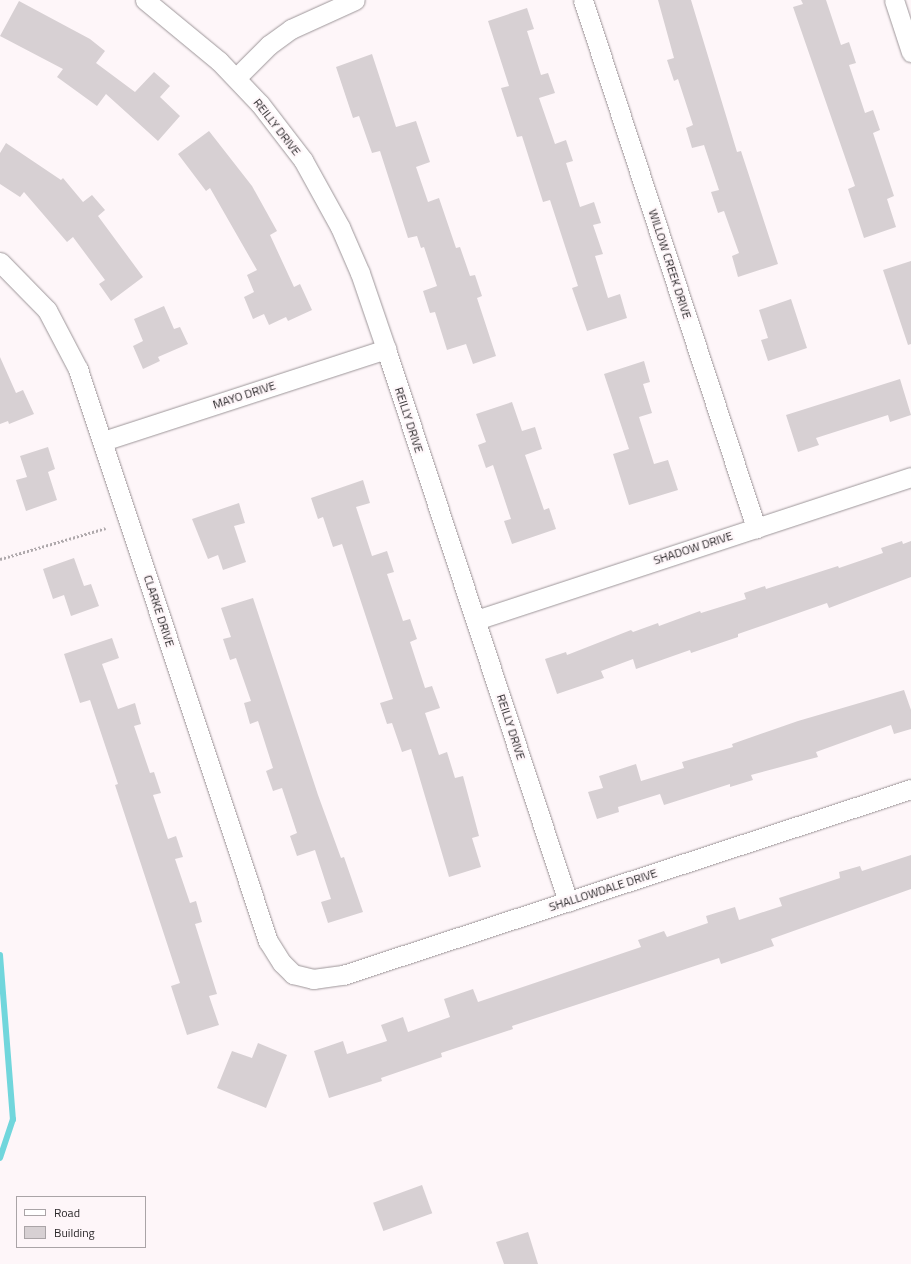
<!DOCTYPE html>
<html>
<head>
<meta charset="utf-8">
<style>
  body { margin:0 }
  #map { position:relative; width:911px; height:1264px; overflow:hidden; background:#fef6f9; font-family:"Titillium Web",sans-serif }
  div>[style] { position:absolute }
  .stream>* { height:6px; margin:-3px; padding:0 3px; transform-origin:3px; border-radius:3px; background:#71d6dc }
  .building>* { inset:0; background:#d7d0d3; transform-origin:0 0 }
  .path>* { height:2.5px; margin-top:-1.25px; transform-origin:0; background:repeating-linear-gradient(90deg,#afa9ac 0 2px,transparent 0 4px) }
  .roads { filter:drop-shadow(0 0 1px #9d9699) drop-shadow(0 0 1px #9d9699) }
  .street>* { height:19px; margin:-9.5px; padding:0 9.5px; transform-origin:9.5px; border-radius:9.5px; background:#fff }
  span { translate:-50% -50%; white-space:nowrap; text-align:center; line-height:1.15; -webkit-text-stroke:4px #fef6f9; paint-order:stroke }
  .street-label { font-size:12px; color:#2c292b }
  .legend { position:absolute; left:16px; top:1196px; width:130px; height:52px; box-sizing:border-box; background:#fef6f9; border:1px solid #aaa4a7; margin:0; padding:5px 7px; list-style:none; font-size:12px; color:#2c292b }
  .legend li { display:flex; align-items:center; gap:8px; height:20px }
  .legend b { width:20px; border:1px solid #aaa4a7 }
</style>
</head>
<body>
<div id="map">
  <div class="stream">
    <div style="left:0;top:955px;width:165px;rotate:85.5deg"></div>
    <div style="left:13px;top:1119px;width:41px;rotate:108.4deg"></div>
  </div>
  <div class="building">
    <div style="clip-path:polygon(658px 0,691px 0,737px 152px,741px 151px,778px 264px,738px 277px,732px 256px,739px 253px,724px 211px,718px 213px,711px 192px,719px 190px,704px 145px,692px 148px,686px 128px,693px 125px,678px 79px,674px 81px,667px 60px,674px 58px)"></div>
    <div style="clip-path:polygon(801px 0,826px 0,841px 45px,849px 42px,856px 63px,849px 65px,865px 113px,873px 110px,880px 130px,873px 133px,894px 196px,887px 199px,896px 227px,864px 238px,848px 189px,855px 186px,793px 7px,803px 4px)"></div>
    <div style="clip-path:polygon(19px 1px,90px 39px,105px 51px,96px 63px,135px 92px,154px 72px,170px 86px,160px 97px,180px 116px,158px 141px,106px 94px,97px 106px,57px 77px,63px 69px,0 36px)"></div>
    <div style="clip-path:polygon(527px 8px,534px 29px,527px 31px,541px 75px,548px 73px,555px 93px,539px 98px,555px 144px,566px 140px,573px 161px,566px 163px,580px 207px,594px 202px,601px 223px,593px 225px,603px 254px,595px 256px,608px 298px,620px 294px,627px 318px,587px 331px,572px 288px,578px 286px,550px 200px,543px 202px,522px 136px,517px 137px,501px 88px,509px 86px,488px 21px)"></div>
    <div style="clip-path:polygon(372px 54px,396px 127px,416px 121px,430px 162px,416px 167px,428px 202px,439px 198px,456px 248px,460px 247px,470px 276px,475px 275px,482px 296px,477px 298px,496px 356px,473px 364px,466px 344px,447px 350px,435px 312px,430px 313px,423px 291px,437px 286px,424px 247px,421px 248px,417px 236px,408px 238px,380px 151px,372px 153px,359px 116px,353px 118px,336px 67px)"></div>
    <div style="clip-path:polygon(209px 131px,252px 186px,277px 231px,270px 235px,294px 287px,300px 284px,312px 310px,288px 321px,286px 317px,269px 325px,264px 314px,253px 319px,244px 297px,254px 292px,247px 275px,257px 270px,210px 188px,206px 191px,178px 154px)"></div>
    <div style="clip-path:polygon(6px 143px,61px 180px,63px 178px,83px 202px,92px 195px,105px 210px,98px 216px,143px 277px,111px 301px,99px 284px,105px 280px,73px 237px,67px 242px,24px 192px,20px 197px,0 184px,0 153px)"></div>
    <div style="clip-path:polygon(911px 261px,911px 344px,908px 345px,883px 270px)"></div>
    <div style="clip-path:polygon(791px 299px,807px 348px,768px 361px,761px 340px,768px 338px,759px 310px)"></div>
    <div style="clip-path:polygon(164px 306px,174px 329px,180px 327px,188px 344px,158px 357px,160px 361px,143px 369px,133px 346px,143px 341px,134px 319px)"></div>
    <div style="clip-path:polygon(0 357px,16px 393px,23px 390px,34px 414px,9px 424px,8px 421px,0 424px)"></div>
    <div style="clip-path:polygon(644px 361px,650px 382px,643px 384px,652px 413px,639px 417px,654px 464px,668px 460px,678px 490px,629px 505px,613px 454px,629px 449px,604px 374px)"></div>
    <div style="clip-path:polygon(900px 379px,911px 415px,890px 422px,888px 415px,816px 438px,819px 445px,798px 452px,786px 415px)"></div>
    <div style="clip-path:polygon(512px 402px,522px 431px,535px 427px,542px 449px,525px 455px,544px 510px,549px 508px,556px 529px,512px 544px,504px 521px,511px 519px,493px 465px,486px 468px,478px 445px,486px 442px,476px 414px)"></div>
    <div style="clip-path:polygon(48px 447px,55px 469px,48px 472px,57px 500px,26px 511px,16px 480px,27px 477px,20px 456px)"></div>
    <div style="clip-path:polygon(363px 480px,370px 503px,356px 507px,372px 556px,387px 551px,394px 572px,387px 574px,403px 621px,410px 619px,417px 639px,410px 642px,425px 688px,432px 686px,440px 708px,425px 713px,439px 755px,447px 752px,455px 778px,463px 776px,479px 836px,472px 838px,481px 867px,449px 877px,411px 749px,402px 752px,392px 723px,387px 724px,380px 703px,393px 699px,342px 544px,333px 547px,323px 517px,318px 519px,311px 498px)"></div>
    <div style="clip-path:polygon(239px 503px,245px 523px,234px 526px,246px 562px,223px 570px,218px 555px,208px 559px,192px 519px)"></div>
    <div style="clip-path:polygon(902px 541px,903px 544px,911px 541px,911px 577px,829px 608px,827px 603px,738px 634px,738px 637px,691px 653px,690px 650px,636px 669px,633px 659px,601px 671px,604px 678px,557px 694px,545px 659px,566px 652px,567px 655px,631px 630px,633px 632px,658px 623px,659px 626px,700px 611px,701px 613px,746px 599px,744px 593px,765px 586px,766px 589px,838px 566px,839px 568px,883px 553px,881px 548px)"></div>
    <div style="clip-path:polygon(74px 558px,84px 586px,91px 584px,99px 606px,71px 616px,64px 595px,53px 599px,43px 569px)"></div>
    <div style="clip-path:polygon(253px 598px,318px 795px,341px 858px,344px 857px,363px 912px,328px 923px,321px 902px,331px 899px,315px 850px,297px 856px,290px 836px,297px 833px,282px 788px,273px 791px,266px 771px,273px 768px,258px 721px,250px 724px,244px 703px,251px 701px,236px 658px,230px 660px,223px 639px,231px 637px,221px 608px)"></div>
    <div style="clip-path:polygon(112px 638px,119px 658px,102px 664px,118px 709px,135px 703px,141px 724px,134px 726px,150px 773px,154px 772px,161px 793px,153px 795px,168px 839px,176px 836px,183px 857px,175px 859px,190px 903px,196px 901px,202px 922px,195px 924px,217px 994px,209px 996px,219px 1025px,187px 1035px,171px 986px,180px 983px,115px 785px,118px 784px,90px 700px,80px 703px,64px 654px)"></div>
    <div style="clip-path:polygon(904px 690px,911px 710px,911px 729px,894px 734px,891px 725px,816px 752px,818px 757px,751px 775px,753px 780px,730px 787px,730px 784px,664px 805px,660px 794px,618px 807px,619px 812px,597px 819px,588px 792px,603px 788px,599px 776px,636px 764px,641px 781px,684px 768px,682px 762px,733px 747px,732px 744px,798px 721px)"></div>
    <div style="clip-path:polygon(911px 855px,911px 889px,771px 939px,774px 946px,721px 964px,719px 958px,512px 1026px,513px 1029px,441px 1053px,442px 1057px,381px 1078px,382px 1081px,329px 1098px,314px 1051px,343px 1041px,347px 1054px,387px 1041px,381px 1025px,403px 1017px,408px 1032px,450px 1017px,444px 999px,473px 989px,478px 1002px,641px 947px,638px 940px,664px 931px,667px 937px,708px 923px,706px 916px,735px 907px,739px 920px,782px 906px,779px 898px,840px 878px,839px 872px,860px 866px,862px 871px)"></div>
    <div style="clip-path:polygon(258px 1043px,287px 1055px,266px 1108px,217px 1088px,232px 1051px,252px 1058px)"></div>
    <div style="left:422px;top:1185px;width:30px;height:52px;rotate:70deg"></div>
    <div style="clip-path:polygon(528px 1232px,538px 1264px,504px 1264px,496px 1242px)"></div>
  </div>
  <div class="path">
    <div style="left:0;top:559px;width:110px;rotate:-16.3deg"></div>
  </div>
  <div class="roads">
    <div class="street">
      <div style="left:145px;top:0;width:96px;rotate:39.5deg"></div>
      <div style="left:219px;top:61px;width:59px;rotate:46.4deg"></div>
      <div style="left:260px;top:104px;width:71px;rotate:52.5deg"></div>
      <div style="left:303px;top:160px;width:77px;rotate:61.1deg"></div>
      <div style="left:340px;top:227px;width:50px;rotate:66.5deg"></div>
      <div style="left:360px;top:273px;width:80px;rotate:71.1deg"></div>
      <div style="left:386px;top:349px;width:582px;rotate:71.78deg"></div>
      <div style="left:583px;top:0;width:556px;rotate:71.86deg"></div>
      <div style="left:894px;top:0;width:55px;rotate:71.9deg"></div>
      <div style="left:236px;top:78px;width:47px;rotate:-45deg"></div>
      <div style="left:269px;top:45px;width:27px;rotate:-36deg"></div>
      <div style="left:291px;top:29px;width:70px;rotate:-24.4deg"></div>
      <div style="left:0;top:262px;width:67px;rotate:45.6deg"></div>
      <div style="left:47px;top:310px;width:67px;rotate:62.3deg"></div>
      <div style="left:78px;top:369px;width:603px;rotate:71.63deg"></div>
      <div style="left:268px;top:941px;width:26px;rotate:58deg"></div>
      <div style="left:282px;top:963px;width:16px;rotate:45deg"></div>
      <div style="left:293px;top:974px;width:21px;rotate:14deg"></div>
      <div style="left:313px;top:979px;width:30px;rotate:-8deg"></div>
      <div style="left:343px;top:975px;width:598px;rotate:-18.13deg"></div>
      <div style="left:103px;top:441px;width:298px;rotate:-18deg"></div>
      <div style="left:476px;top:620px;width:458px;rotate:-18.2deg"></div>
    </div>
  </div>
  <div class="street-label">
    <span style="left:277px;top:127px;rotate:52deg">REILLY DRIVE</span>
    <span style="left:670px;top:264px;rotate:72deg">WILLOW CREEK DRIVE</span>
    <span style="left:244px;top:395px;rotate:-18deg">MAYO DRIVE</span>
    <span style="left:409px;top:420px;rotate:72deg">REILLY DRIVE</span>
    <span style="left:693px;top:548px;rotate:-18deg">SHADOW DRIVE</span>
    <span style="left:159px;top:611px;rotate:72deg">CLARKE DRIVE</span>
    <span style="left:511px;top:727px;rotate:72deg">REILLY DRIVE</span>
    <span style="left:603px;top:890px;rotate:-18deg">SHALLOWDALE DRIVE</span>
  </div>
  <ul class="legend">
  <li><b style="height:5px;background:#fff"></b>Road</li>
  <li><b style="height:11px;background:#d7d0d3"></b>Building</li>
  </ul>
</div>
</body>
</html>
